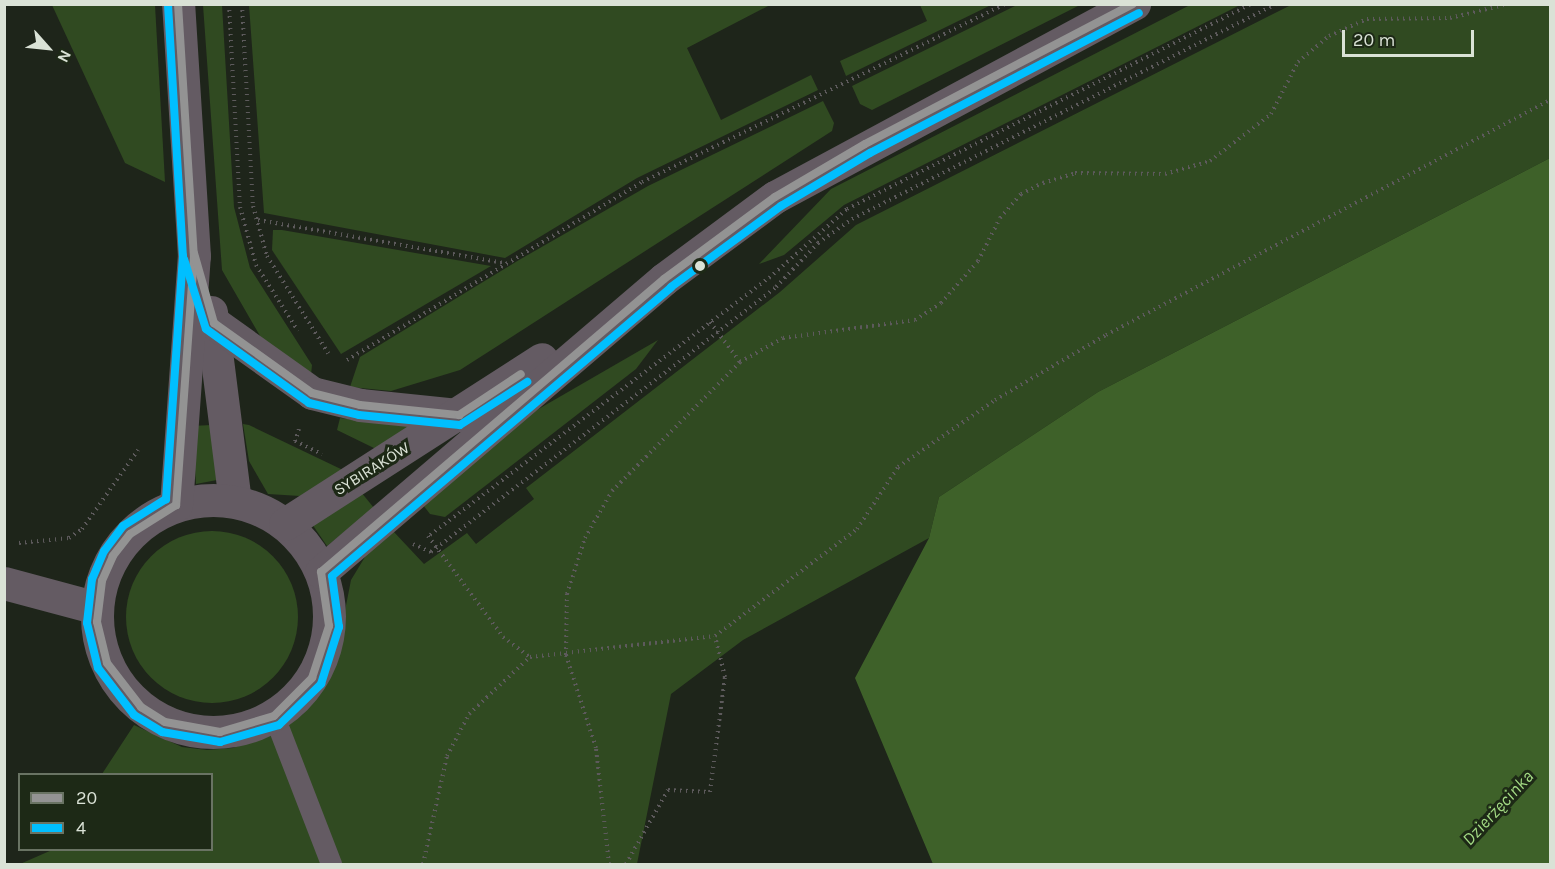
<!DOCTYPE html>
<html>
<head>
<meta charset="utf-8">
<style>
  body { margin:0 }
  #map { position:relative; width:1555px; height:869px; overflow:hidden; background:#1e251a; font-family:Karla,sans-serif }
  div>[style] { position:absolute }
  .green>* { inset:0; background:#304a21 }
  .round { border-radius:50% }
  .water>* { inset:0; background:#3e6129 }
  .path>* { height:4px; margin-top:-2px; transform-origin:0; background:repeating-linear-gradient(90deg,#5d5a5c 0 1.5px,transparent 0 6px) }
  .service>* { height:21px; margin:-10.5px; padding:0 10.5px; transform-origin:10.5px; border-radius:10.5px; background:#645b63 }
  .minor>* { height:33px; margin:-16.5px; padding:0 16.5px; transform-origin:16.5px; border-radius:16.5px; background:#645b63 }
  .tertiary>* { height:33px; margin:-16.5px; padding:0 16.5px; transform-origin:16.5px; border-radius:16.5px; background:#645b63 }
  .tertiary>.ring { margin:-16.5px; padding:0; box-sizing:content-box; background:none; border:33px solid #645b63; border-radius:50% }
  .bus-1>* { height:8px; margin:-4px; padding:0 4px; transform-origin:4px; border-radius:4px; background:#939393 }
  .bus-2>* { height:8px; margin:-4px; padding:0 4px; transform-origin:4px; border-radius:4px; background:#00bfff }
  .dots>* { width:16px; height:16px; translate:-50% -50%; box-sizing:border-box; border:3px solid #1d2916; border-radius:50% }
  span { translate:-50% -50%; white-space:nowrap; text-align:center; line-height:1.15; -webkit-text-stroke:6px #1d2916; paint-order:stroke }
  .street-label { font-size:16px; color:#dae2d6 }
  .water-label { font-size:18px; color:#a3db84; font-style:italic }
  .frame { position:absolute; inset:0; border:6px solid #dae2d6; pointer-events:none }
  .legend { position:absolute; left:18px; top:773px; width:195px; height:78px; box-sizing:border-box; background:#1d2916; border:2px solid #697363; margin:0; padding:8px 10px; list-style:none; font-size:18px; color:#dae2d6 }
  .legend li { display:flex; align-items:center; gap:12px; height:30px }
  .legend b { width:30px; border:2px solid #697363 }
  .north { position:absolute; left:18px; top:18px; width:60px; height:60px; -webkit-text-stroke:4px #1d2916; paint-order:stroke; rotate:117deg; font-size:16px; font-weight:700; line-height:24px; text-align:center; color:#dae2d6 }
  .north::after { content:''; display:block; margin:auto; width:21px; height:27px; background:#dae2d6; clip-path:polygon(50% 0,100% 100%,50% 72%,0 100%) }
  .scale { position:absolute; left:1342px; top:30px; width:132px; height:27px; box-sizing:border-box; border:3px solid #dae2d6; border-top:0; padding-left:8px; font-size:18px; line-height:21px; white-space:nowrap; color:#dae2d6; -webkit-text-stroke:4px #1d2916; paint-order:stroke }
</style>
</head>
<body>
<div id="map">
  <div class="green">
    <div style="clip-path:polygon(1019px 4px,1080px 5px,872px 110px,860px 104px,852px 86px)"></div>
    <div style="clip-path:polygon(52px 5px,155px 5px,165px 182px,125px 163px)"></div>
    <div style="clip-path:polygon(203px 5px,222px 5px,234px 207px,250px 268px,312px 365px,311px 375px,263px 341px,222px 270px)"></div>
    <div style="clip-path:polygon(249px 5px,770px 5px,687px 48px,721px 120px,811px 75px,818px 90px,637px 178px,505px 258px,264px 213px)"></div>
    <div style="clip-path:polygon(920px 5px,991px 5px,846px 76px,840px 61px,927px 21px)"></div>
    <div style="clip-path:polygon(1190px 5px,1240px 5px,844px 205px,784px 255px,759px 264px,831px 189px)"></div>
    <div style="clip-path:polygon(1291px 5px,1550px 5px,1550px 158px,1098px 392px,939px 497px,929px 538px,743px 640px,671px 694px,637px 864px,20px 864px,52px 850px,212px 850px,212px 774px,102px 774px,134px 725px,182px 747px,207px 750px,233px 748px,280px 731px,303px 714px,333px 672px,351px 580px,368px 552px,393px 531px,424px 564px,467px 533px,476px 544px,534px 499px,526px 488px,780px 292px,856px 225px)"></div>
    <div style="clip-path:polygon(823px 101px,834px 123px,832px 131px,460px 370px,391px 391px,350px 387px,360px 357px,519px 260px,648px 186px)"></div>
    <div style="clip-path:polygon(273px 230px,282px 230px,491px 266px,341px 354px,272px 250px)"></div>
    <div style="clip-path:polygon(658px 340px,636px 369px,445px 517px,430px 514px,423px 505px,523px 418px)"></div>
    <div style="clip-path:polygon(340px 418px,355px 420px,421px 418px,378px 450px,337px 430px)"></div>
    <div style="clip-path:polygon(243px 424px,249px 425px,345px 471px,300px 496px,268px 494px,249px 461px)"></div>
    <div style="clip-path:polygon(211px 425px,217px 480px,196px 484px,192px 426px)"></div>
    <div style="clip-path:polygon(361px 492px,374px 508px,327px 546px,312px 524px)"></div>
    <div class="round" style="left:126px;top:531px;width:172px;height:172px"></div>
  </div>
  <div class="water">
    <div style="clip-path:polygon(1550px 158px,1550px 864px,933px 864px,855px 678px,929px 538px,939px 497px,1098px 392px)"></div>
  </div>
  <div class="path">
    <div style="left:229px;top:4px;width:203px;rotate:86.9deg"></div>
    <div style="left:240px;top:207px;width:60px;rotate:74.6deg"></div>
    <div style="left:256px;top:265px;width:78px;rotate:57.5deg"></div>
    <div style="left:242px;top:4px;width:202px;rotate:86.9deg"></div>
    <div style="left:253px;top:206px;width:52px;rotate:74.4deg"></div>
    <div style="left:267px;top:256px;width:115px;rotate:57.8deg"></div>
    <div style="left:258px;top:220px;width:250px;rotate:9.9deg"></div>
    <div style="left:710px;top:322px;width:50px;rotate:53.1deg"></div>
    <div style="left:347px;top:360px;width:345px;rotate:-31.1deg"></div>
    <div style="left:642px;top:182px;width:405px;rotate:-26.1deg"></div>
    <div style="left:299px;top:429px;width:13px;rotate:108deg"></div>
    <div style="left:295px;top:441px;width:30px;rotate:26deg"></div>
    <div style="left:430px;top:535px;width:425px;rotate:-37.2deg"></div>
    <div style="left:769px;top:278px;width:104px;rotate:-41.5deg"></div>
    <div style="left:847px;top:209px;width:453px;rotate:-26.9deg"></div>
    <div style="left:428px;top:536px;width:126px;rotate:53.4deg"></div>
    <div style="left:503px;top:637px;width:34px;rotate:37deg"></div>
    <div style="left:530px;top:657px;width:186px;rotate:-6.5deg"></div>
    <div style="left:715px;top:636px;width:178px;rotate:-37deg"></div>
    <div style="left:857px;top:529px;width:74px;rotate:-56.5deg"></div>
    <div style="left:898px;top:467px;width:118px;rotate:-34.6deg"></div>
    <div style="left:995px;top:400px;width:129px;rotate:-30.4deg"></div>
    <div style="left:1106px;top:335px;width:502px;rotate:-27.89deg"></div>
    <div style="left:19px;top:543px;width:50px;rotate:-5.7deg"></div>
    <div style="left:69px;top:538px;width:16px;rotate:-35deg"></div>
    <div style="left:82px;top:529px;width:97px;rotate:-54.7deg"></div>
    <div style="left:413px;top:544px;width:20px;rotate:24deg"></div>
    <div style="left:431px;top:552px;width:435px;rotate:-37.5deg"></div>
    <div style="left:776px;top:287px;width:61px;rotate:-46.3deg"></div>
    <div style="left:818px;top:243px;width:42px;rotate:-35.2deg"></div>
    <div style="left:852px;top:219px;width:475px;rotate:-26.9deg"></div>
    <div style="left:423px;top:864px;width:111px;rotate:-77.5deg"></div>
    <div style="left:447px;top:756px;width:47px;rotate:-62.4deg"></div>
    <div style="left:469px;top:714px;width:83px;rotate:-43.1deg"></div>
    <div style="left:609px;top:864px;width:117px;rotate:-96.4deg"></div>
    <div style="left:596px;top:748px;width:98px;rotate:-107.9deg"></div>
    <div style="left:566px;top:655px;width:61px;rotate:-89.1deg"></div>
    <div style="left:567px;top:594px;width:59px;rotate:-72.2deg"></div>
    <div style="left:585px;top:538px;width:54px;rotate:-60.1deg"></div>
    <div style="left:612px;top:491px;width:182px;rotate:-45.2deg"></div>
    <div style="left:740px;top:362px;width:49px;rotate:-29.2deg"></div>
    <div style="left:783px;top:338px;width:133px;rotate:-7.8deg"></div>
    <div style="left:915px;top:320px;width:31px;rotate:-33deg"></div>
    <div style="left:941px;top:303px;width:56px;rotate:-48.6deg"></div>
    <div style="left:978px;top:261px;width:48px;rotate:-62.9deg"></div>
    <div style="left:1000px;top:218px;width:32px;rotate:-49deg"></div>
    <div style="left:1021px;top:194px;width:25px;rotate:-27deg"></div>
    <div style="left:1043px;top:183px;width:34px;rotate:-17deg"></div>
    <div style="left:1075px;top:173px;width:90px;rotate:0.6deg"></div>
    <div style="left:1165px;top:174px;width:47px;rotate:-16.1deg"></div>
    <div style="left:1210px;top:161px;width:77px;rotate:-37.6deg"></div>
    <div style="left:1271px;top:114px;width:59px;rotate:-62.6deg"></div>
    <div style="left:1298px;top:62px;width:40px;rotate:-40deg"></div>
    <div style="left:1329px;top:36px;width:42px;rotate:-24.1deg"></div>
    <div style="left:1367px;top:19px;width:83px;rotate:-0.7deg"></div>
    <div style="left:1450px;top:18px;width:60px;rotate:-13.6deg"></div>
    <div style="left:626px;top:864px;width:85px;rotate:-60.4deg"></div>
    <div style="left:668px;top:790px;width:42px;rotate:2.7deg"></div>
    <div style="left:710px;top:792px;width:116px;rotate:-82.6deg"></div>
    <div style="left:725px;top:677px;width:42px;rotate:-103.7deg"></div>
  </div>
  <div class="service">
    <div style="left:274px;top:716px;width:159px;rotate:68.9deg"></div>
  </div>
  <div class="minor">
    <div style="left:4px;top:583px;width:96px;rotate:15deg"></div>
  </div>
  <div class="tertiary">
    <div style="left:211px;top:312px;width:191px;rotate:82.8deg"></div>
    <div style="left:214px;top:323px;width:120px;rotate:35.5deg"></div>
    <div style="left:312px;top:393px;width:49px;rotate:14deg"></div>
    <div style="left:360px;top:405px;width:100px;rotate:5.8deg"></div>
    <div class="ring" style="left:97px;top:500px;width:199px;height:199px"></div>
    <div style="left:176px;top:505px;width:250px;rotate:-85.9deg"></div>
    <div style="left:194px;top:256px;width:253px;rotate:-93.6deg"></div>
    <div style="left:285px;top:524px;width:305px;rotate:-32.7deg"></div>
    <div style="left:321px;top:572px;width:451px;rotate:-40.5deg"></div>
    <div style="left:664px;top:279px;width:138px;rotate:-36.5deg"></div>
    <div style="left:775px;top:197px;width:408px;rotate:-28.3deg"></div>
  </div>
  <div class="bus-1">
    <div style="left:178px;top:4px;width:253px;rotate:86.4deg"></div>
    <div style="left:194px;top:256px;width:250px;rotate:94.1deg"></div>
    <div style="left:176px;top:505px;width:54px;rotate:147.8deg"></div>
    <div style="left:130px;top:534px;width:28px;rotate:128deg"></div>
    <div style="left:113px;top:556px;width:27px;rotate:114deg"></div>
    <div style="left:102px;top:581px;width:41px;rotate:97deg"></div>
    <div style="left:97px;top:622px;width:42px;rotate:76.3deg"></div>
    <div style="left:107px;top:663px;width:56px;rotate:52.3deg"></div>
    <div style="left:141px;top:707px;width:28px;rotate:32deg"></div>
    <div style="left:165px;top:722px;width:56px;rotate:10.3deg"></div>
    <div style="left:220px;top:732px;width:56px;rotate:-16.5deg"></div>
    <div style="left:274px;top:716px;width:54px;rotate:-45deg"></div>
    <div style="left:312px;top:678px;width:55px;rotate:-71.9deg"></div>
    <div style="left:329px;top:626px;width:55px;rotate:-98.4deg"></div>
    <div style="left:321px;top:572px;width:451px;rotate:-40.5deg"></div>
    <div style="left:664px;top:279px;width:138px;rotate:-36.5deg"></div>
    <div style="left:775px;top:197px;width:104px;rotate:-30.5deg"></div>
    <div style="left:865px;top:144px;width:302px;rotate:-27.6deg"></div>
    <div style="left:194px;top:253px;width:73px;rotate:74.1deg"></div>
    <div style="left:214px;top:323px;width:120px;rotate:35.5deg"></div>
    <div style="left:312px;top:393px;width:49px;rotate:14deg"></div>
    <div style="left:360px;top:405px;width:100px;rotate:5.8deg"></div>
    <div style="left:459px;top:415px;width:74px;rotate:-33.5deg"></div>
  </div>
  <div class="bus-2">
    <div style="left:168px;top:5px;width:251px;rotate:86.6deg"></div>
    <div style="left:183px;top:256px;width:244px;rotate:94deg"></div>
    <div style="left:166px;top:499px;width:51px;rotate:147.9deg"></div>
    <div style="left:123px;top:526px;width:31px;rotate:127deg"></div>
    <div style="left:104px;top:551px;width:30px;rotate:113deg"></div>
    <div style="left:92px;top:579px;width:44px;rotate:96.5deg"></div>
    <div style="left:87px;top:623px;width:46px;rotate:76.3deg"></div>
    <div style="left:98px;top:668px;width:59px;rotate:52.5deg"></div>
    <div style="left:134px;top:715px;width:33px;rotate:31deg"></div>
    <div style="left:162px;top:732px;width:59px;rotate:9.8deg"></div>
    <div style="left:220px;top:742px;width:61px;rotate:-16.1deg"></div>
    <div style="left:279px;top:725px;width:59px;rotate:-44.3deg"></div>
    <div style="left:321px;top:684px;width:60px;rotate:-72.5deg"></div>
    <div style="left:339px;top:627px;width:51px;rotate:-97.8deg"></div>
    <div style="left:332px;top:576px;width:445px;rotate:-40.4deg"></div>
    <div style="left:671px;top:287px;width:137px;rotate:-36.4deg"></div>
    <div style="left:781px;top:206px;width:104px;rotate:-30.8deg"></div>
    <div style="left:870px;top:153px;width:303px;rotate:-27.5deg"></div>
    <div style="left:184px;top:259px;width:73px;rotate:72.6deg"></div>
    <div style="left:206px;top:329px;width:127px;rotate:35.7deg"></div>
    <div style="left:309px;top:403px;width:51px;rotate:13.5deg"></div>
    <div style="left:359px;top:415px;width:101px;rotate:5.7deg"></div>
    <div style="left:460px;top:425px;width:80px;rotate:-32.7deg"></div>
  </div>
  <div class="dots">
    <div style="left:700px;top:266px;background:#dae2d6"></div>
  </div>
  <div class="street-label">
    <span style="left:372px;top:469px;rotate:-32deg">SYBIRAKÓW</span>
  </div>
  <div class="water-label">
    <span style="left:1498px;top:808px;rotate:-47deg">Dzierżęcinka</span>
  </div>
  <div class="frame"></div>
  <ul class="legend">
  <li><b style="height:8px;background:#939393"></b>20</li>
  <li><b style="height:8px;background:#00bfff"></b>4</li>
  </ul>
  <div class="north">N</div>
  <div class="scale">20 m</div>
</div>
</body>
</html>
